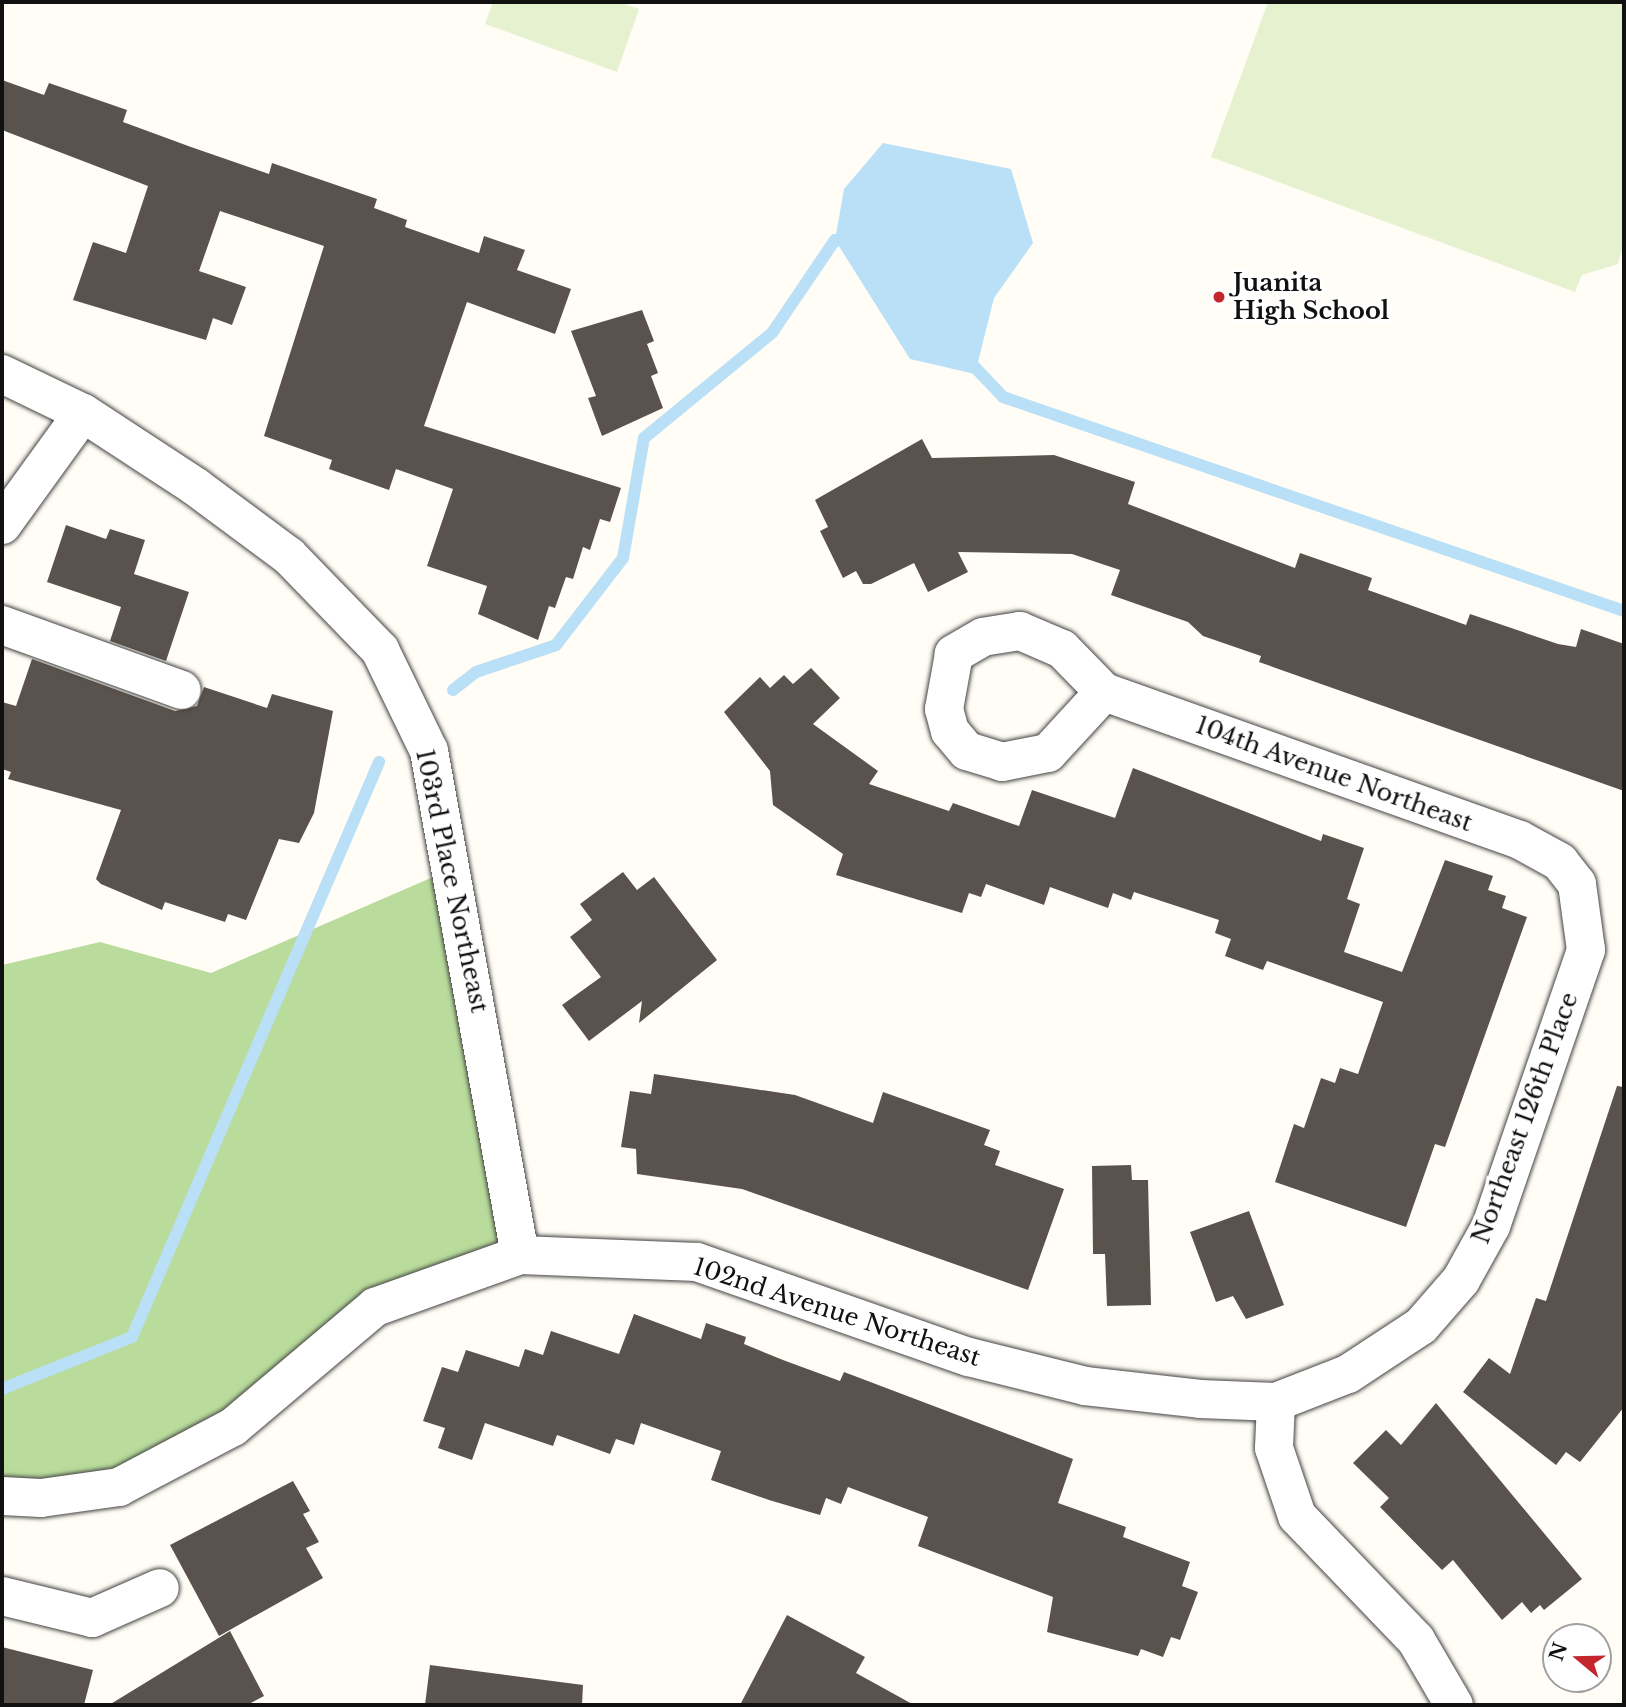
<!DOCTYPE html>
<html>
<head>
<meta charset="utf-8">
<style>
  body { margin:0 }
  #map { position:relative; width:1626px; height:1707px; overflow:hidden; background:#fffdf5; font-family:"Libre Baskerville",serif }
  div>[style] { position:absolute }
  .forest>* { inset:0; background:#b9dc9c }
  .pitch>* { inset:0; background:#e6f2cf }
  .water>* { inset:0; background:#b9e0f7 }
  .stream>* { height:12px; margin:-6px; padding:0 6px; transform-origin:6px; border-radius:6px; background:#b9e0f7 }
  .building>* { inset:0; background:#5a524d }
  .roads { filter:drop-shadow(0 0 2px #444) drop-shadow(0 0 2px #444) }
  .minor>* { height:38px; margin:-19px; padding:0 19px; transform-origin:19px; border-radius:19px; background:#fff }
  .dots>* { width:19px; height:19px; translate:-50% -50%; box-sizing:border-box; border:4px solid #fff; border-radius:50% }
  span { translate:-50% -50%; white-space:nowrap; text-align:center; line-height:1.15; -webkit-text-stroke:7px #fff; paint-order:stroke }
  .poi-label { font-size:24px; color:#111; font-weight:700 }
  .left { translate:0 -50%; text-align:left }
  .street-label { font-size:24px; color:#111 }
  .frame { position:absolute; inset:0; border:4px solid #111; pointer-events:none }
  .north { position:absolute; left:1542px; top:1623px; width:70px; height:70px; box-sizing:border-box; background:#fff; border:2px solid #a0a0a0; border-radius:50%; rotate:289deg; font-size:19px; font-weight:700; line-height:28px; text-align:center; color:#111 }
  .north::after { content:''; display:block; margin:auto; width:24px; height:32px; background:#c4262e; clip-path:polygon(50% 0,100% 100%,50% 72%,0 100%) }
</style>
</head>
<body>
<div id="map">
  <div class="forest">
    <div style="clip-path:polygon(454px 868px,520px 1255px,375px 1307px,119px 1487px,2px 1496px,2px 965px,100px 942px,211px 973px)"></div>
  </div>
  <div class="pitch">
    <div style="clip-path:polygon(493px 2px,618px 2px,639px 9px,617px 72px,485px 24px)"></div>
    <div style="clip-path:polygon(1268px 2px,1624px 2px,1624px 244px,1618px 264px,1582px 275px,1575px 292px,1211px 157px)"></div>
  </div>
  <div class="water">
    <div style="clip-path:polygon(883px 143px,1011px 169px,1033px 243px,994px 298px,975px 374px,910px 359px,835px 240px,844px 189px)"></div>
  </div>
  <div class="stream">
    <div style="left:967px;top:359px;width:52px;rotate:46.5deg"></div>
    <div style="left:1003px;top:397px;width:657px;rotate:19.01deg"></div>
    <div style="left:453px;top:690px;width:29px;rotate:-38deg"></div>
    <div style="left:476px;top:672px;width:84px;rotate:-18.6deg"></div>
    <div style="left:556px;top:645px;width:110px;rotate:-52.4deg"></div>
    <div style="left:623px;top:558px;width:122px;rotate:-80.1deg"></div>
    <div style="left:644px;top:438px;width:166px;rotate:-39.4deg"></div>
    <div style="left:772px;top:333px;width:112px;rotate:-55.9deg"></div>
    <div style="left:835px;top:240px;width:14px;rotate:4deg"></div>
    <div style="left:2px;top:1389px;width:140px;rotate:-21.8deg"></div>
    <div style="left:132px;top:1337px;width:626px;rotate:-66.75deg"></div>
  </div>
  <div class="building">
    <div style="clip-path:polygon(2px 80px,44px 95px,49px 83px,127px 110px,123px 122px,191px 147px,269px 174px,272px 163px,377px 199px,374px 208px,407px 220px,405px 227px,479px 253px,484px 236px,525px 250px,517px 270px,571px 289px,555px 334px,467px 302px,424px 426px,621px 488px,610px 522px,600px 519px,590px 550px,583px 547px,573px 579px,566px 577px,555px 608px,549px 606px,538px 640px,478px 614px,487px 586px,427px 566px,453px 489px,396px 469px,389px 490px,329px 469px,332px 460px,264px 436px,324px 246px,220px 211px,199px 271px,246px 287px,232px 325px,213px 318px,206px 340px,73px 300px,93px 242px,126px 253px,148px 186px,2px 130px)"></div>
    <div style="clip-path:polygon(642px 310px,654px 341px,647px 344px,658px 373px,651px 376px,663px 408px,602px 436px,588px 398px,596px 396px,571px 331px)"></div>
    <div style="clip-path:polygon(922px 439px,932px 458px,1054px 455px,1135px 482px,1128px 504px,1295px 568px,1300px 553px,1372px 578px,1368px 590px,1466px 625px,1470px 614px,1558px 644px,1576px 647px,1581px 629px,1624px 644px,1624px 791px,1259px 662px,1261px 656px,1203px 636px,1188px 622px,1111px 595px,1120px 570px,1072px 554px,958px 552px,968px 572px,928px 592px,914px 563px,871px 584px,863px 584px,856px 571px,843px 578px,820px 531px,828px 527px,815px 500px)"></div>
    <div style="clip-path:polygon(66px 525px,106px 539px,110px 529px,145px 540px,134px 574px,189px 592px,166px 661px,110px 641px,121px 607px,47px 582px)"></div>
    <div style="clip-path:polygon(32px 659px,175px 711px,197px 706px,204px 687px,267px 708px,272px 694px,333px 711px,314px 813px,299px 843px,279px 839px,246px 920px,228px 914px,225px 922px,165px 902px,162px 910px,101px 884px,96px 879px,121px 810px,8px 779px,11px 772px,2px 769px,2px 702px,16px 706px)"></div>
    <div style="clip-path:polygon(811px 668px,840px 698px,813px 724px,878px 771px,869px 784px,949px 811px,953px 803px,1019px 826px,1032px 790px,1115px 818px,1133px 768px,1321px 841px,1323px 834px,1364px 848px,1347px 899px,1360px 904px,1344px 952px,1402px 972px,1445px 860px,1493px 876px,1488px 890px,1506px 896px,1502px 908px,1527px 917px,1445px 1147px,1435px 1144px,1406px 1227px,1275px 1182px,1294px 1124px,1304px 1128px,1321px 1078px,1335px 1083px,1340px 1068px,1358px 1074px,1383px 1002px,1267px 961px,1263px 970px,1225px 956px,1231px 939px,1215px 933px,1219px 920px,1134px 892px,1131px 900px,1113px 893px,1108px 908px,1050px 887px,1044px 905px,986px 884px,981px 897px,969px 893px,962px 913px,836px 875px,843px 854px,773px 805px,770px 771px,724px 712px,760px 677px,770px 688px,784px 675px,793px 684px)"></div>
    <div style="clip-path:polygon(623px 872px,637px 890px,654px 877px,717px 960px,639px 1023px,642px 1001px,589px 1041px,562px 1005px,601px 977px,570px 937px,592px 920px,580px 904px)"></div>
    <div style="clip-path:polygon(654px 1074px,795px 1095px,873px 1123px,883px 1092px,990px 1130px,984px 1145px,1000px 1151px,995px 1165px,1064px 1189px,1028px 1290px,742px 1189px,637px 1174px,636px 1149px,621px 1147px,630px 1091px,651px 1094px)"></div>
    <div style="clip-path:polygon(1617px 1086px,1624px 1087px,1624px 1407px,1580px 1462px,1566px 1452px,1556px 1465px,1463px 1392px,1489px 1358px,1510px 1374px,1536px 1298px,1546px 1301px)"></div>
    <div style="clip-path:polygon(1131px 1165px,1132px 1180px,1148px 1180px,1151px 1305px,1107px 1306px,1105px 1254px,1093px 1254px,1092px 1166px)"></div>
    <div style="clip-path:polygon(1249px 1211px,1284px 1305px,1246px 1319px,1233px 1296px,1216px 1302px,1190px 1232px)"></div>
    <div style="clip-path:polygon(634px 1314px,701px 1339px,706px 1323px,746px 1337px,744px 1344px,783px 1360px,840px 1381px,844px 1372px,1073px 1459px,1058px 1503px,1126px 1527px,1123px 1537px,1190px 1562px,1182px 1586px,1198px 1592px,1180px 1640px,1171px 1637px,1163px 1657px,1141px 1649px,1138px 1656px,1047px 1632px,1053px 1597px,918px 1546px,928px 1517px,848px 1487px,841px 1504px,826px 1498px,820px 1515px,769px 1500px,711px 1480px,721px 1451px,641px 1423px,634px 1445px,616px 1439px,610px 1454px,557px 1435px,553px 1446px,485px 1423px,472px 1460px,438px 1448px,445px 1428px,423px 1421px,442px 1367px,458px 1372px,466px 1350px,519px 1367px,525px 1349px,543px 1355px,551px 1331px,619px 1354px)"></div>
    <div style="clip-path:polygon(1436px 1403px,1582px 1579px,1544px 1610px,1540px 1605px,1531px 1613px,1522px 1602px,1502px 1620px,1453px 1560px,1442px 1570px,1380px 1507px,1389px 1498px,1353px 1463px,1386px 1430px,1401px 1445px)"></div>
    <div style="clip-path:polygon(293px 1481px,310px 1511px,303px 1514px,319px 1542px,306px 1548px,323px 1578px,219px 1636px,170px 1545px)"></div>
    <div style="clip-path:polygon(787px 1615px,865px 1657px,856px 1673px,914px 1705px,740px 1705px)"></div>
    <div style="clip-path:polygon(230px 1631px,264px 1696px,247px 1705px,109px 1705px)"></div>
    <div style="clip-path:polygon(2px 1647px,93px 1670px,84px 1705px,2px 1705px)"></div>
    <div style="clip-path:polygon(430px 1665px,583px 1685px,582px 1705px,425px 1705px)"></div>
  </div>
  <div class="roads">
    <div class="minor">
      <div style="left:2px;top:374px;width:90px;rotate:25.7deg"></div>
      <div style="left:83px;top:413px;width:135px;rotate:33.2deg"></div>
      <div style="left:196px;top:487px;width:116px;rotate:36.6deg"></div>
      <div style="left:289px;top:556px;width:131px;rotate:45.9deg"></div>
      <div style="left:380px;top:650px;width:112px;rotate:64.1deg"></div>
      <div style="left:429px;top:751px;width:512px;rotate:79.77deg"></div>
      <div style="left:2px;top:525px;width:138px;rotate:-54.1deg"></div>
      <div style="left:2px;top:625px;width:191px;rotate:19.9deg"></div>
      <div style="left:1276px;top:1402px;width:46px;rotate:92.5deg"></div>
      <div style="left:1274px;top:1448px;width:72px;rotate:71.3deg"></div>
      <div style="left:1297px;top:1516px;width:172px;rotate:46.2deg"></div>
      <div style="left:1416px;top:1640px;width:75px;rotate:59.7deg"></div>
      <div style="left:2px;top:1496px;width:39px;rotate:3deg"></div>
      <div style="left:41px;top:1498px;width:79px;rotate:-8deg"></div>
      <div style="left:119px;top:1487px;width:129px;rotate:-27.8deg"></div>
      <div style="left:233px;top:1427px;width:186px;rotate:-40.2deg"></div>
      <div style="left:375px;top:1307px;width:154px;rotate:-19.7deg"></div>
      <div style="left:520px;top:1255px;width:177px;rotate:2.3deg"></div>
      <div style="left:697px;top:1262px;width:288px;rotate:19.3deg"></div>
      <div style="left:969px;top:1357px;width:120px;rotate:14deg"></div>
      <div style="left:1085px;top:1386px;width:116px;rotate:6.4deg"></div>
      <div style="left:1200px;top:1399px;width:76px;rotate:2.3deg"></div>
      <div style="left:1276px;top:1402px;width:77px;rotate:-21.3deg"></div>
      <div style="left:1348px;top:1374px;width:87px;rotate:-33.3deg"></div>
      <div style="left:1421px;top:1326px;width:61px;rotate:-49deg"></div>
      <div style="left:1461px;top:1280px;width:62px;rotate:-60.9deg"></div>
      <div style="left:1491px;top:1226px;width:292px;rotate:-71deg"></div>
      <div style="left:1586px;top:950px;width:67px;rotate:-97.8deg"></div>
      <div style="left:1577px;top:884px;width:28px;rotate:-128deg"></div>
      <div style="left:1560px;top:862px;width:46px;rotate:-151.2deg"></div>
      <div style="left:1520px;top:840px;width:442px;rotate:-160.4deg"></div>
      <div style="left:1104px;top:692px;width:60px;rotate:-134.3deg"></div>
      <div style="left:1062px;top:649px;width:46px;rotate:-156.8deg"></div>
      <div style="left:1020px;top:631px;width:37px;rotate:171deg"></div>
      <div style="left:983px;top:637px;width:34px;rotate:150deg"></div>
      <div style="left:954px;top:654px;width:56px;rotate:100.3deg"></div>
      <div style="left:944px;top:709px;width:23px;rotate:75deg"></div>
      <div style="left:950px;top:731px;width:26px;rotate:50deg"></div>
      <div style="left:967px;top:751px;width:37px;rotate:17deg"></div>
      <div style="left:1002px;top:762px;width:47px;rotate:-11.1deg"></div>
      <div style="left:1048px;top:753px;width:83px;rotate:-47.4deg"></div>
      <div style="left:2px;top:1596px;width:93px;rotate:13.7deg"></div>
      <div style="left:92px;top:1618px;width:74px;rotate:-23.8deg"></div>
    </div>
  </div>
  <div class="dots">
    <div style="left:1219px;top:297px;background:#c4262e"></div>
  </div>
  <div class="poi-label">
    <span class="left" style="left:1233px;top:297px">Juanita<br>High School</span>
  </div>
  <div class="street-label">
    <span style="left:1334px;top:774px;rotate:20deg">104th Avenue Northeast</span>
    <span style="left:452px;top:881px;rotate:78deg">103rd Place Northeast</span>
    <span style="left:1525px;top:1118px;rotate:-70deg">Northeast 126th Place</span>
    <span style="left:837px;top:1312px;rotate:18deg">102nd Avenue Northeast</span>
  </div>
  <div class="frame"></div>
  <div class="north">N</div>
</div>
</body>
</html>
